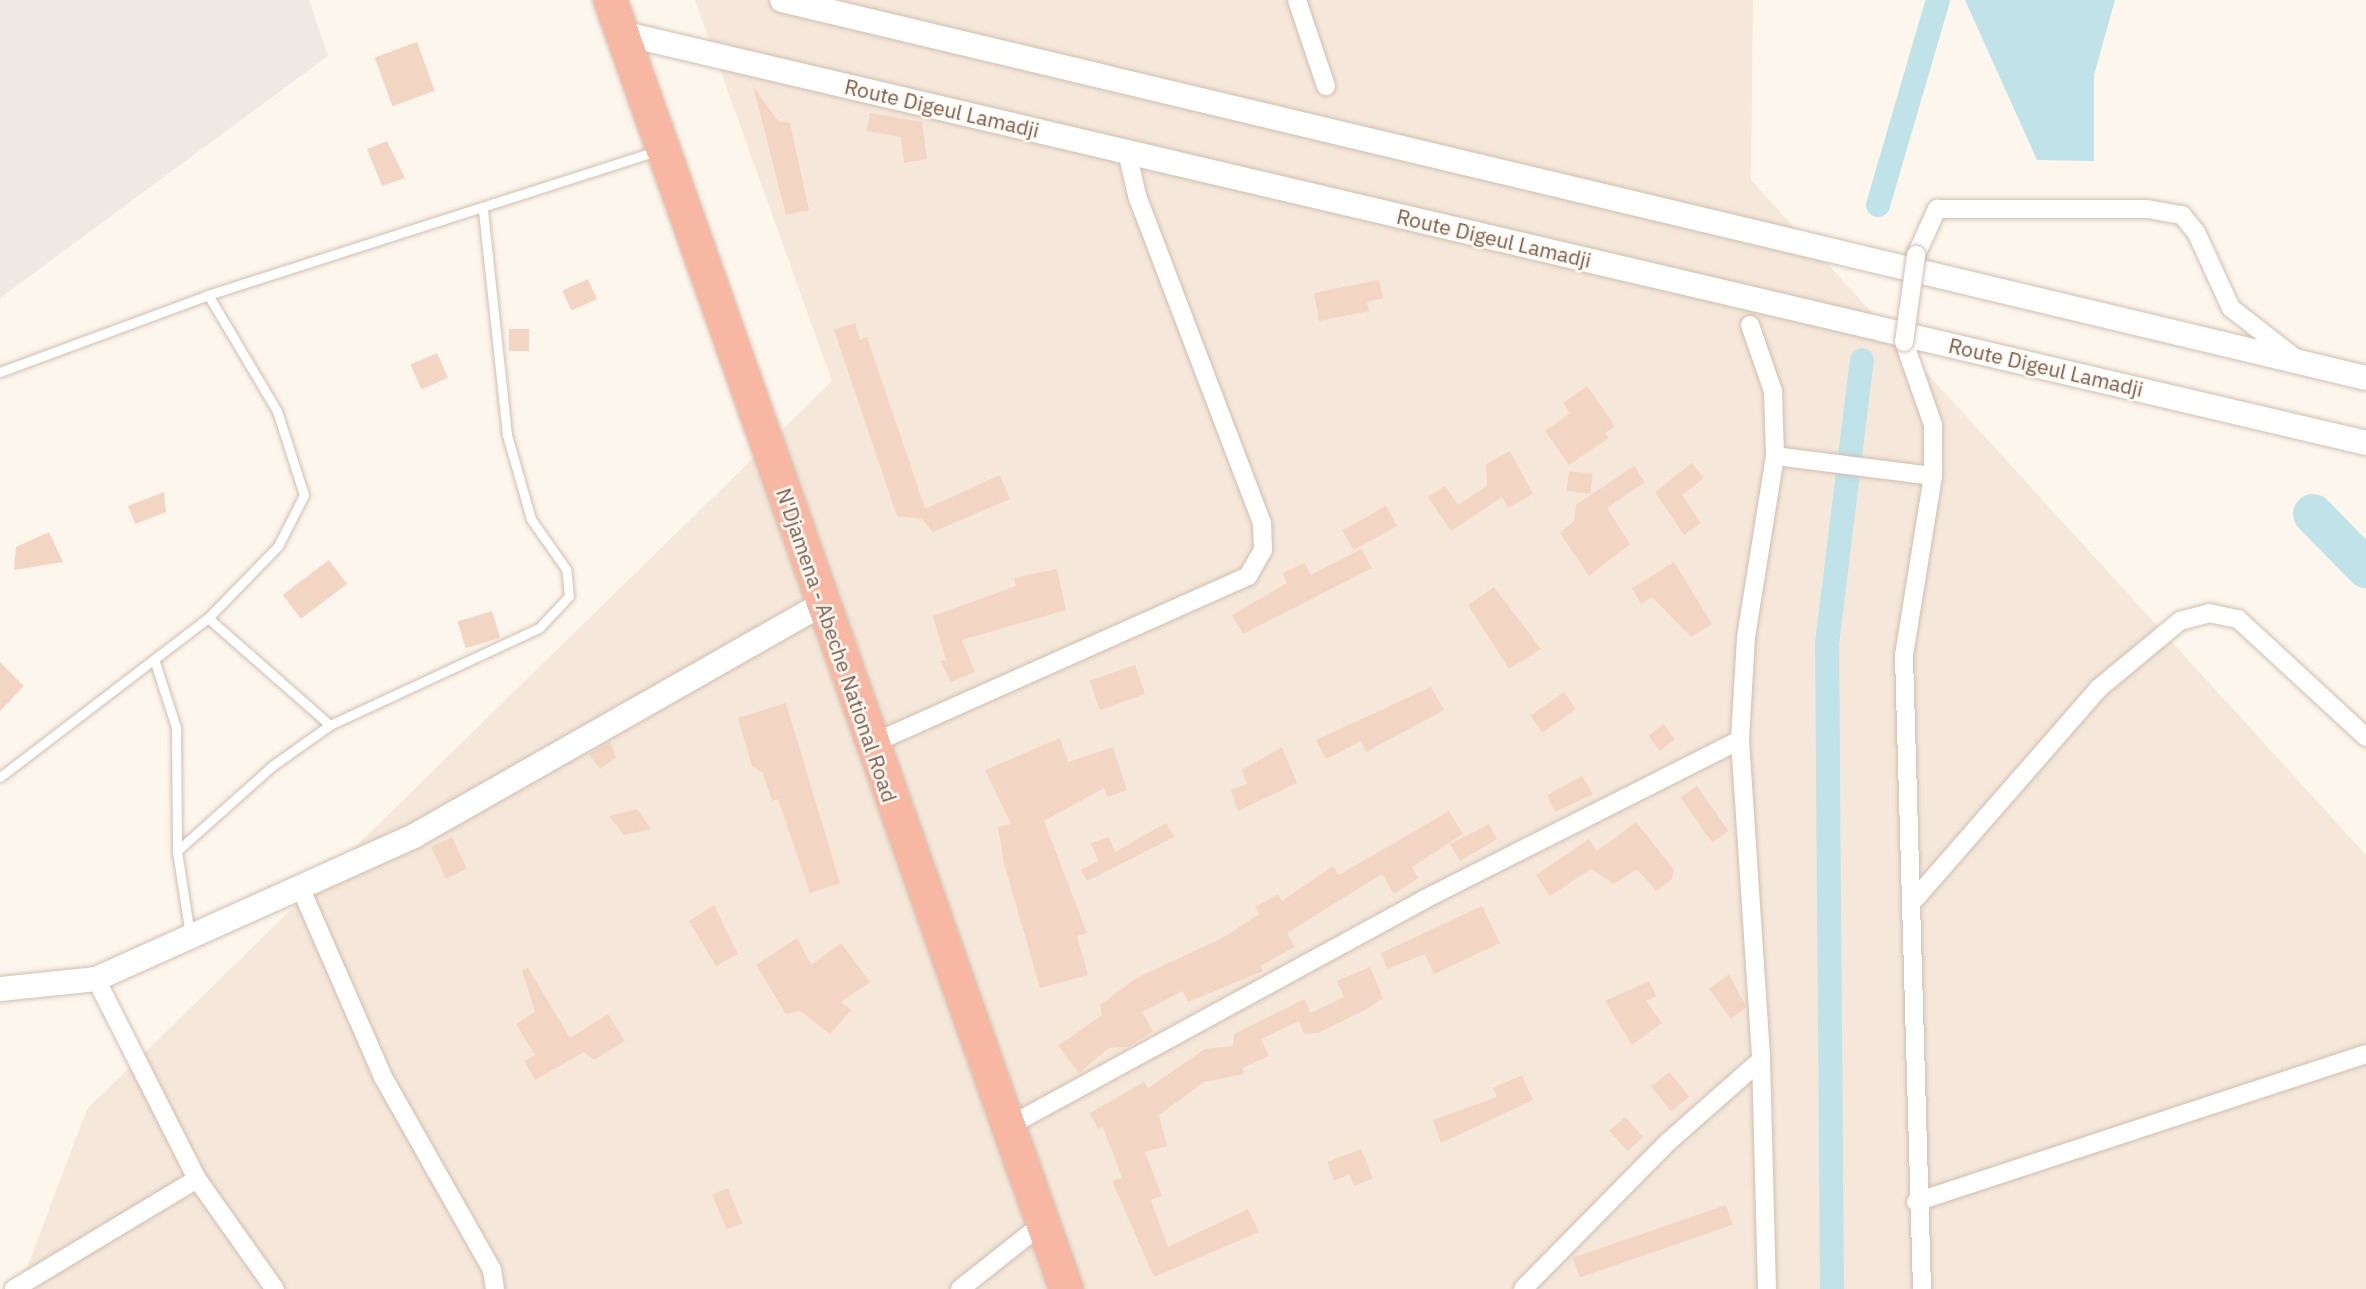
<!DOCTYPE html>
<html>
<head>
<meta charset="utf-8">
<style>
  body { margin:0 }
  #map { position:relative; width:2366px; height:1289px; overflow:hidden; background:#fdf6ec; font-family:"IBM Plex Sans",sans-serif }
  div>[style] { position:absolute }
  .residential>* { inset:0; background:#f5e8da }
  .industrial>* { inset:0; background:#efe9e4 }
  .water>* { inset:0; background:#bfe3e8 }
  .canal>* { height:24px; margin:-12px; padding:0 12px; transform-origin:12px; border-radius:12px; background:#bfe3e8 }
  .river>* { height:40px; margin:-20px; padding:0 20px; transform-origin:20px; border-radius:20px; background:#bfe3e8 }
  .building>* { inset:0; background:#f3d5c3; transform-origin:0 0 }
  .roads { filter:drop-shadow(0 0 2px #d1beb0) drop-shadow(0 0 2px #d1beb0) }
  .lane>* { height:9px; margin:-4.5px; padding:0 4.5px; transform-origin:4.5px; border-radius:4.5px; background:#fff }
  .street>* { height:18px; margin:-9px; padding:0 9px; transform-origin:9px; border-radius:9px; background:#fff }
  .secondary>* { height:24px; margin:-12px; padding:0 12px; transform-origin:12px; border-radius:12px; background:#fff }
  .highway>* { height:33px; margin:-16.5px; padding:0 16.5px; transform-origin:16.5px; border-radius:16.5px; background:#f7b7a3 }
  .bridges { filter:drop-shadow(0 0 2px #d1beb0) drop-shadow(0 0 2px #d1beb0) }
  .street-bridge>* { height:18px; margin:-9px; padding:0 9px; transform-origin:9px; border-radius:9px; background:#fff }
  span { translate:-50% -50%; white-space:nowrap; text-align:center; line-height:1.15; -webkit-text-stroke:5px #fffaf3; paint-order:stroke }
  .street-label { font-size:21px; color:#7a5c4d }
</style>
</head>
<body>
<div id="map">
  <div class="residential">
    <div style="clip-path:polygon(695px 0,1753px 0,1751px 180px,2366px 855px,2366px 1289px,19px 1289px,87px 1109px,832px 381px)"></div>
  </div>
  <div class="industrial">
    <div style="clip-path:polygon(0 0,309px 0,328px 56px,0 298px)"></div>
  </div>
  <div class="water">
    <div style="clip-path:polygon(1965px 0,2115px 0,2094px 75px,2094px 161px,2037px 160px)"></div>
  </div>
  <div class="canal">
    <div style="left:1878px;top:205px;width:214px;rotate:-73.7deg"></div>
    <div style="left:1832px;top:1289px;width:645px;rotate:-90.44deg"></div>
    <div style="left:1827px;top:644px;width:286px;rotate:-83deg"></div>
  </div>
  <div class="river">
    <div style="left:2313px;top:514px;width:76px;rotate:45.5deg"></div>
  </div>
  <div class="building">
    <div style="left:417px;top:42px;width:52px;height:45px;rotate:70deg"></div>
    <div style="clip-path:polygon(753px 86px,778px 121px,790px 123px,809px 210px,786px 215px)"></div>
    <div style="clip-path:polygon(870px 113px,922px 122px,927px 159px,904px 163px,901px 137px,867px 131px)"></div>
    <div style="clip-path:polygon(387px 141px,405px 178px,382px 186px,367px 149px)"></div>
    <div style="left:588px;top:279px;width:22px;height:28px;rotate:66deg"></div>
    <div style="clip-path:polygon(1379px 280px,1383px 298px,1367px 302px,1369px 311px,1319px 321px,1314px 293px)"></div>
    <div style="clip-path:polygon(855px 323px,860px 340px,867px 337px,925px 509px,1000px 475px,1010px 499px,933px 532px,922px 519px,897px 516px,834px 330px)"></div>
    <div style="left:529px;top:329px;width:22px;height:20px;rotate:90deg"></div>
    <div style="left:437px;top:353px;width:27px;height:29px;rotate:66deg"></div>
    <div style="clip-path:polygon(1587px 386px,1615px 426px,1605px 433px,1609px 438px,1569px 465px,1545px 431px,1570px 413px,1563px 403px)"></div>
    <div style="clip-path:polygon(1510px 451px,1533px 494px,1508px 508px,1502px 497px,1451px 531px,1428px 497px,1445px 486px,1458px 505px,1487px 486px,1486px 464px)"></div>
    <div style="clip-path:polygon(1692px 463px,1704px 478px,1682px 495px,1701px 523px,1684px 535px,1655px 492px)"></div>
    <div style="clip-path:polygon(1634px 466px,1645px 482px,1607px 508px,1630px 544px,1589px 576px,1560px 533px,1574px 521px,1576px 505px)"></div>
    <div style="left:1569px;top:471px;width:24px;height:20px;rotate:7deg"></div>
    <div style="clip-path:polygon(164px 492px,166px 512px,135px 524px,128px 506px)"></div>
    <div style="left:1386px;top:506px;width:23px;height:50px;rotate:61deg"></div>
    <div style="clip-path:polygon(49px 532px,63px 562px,14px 570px,16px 547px)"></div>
    <div style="clip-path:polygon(1361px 549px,1372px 568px,1243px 634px,1232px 615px,1287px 583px,1283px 573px,1305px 563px,1311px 575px)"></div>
    <div style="left:329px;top:560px;width:30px;height:58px;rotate:53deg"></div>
    <div style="clip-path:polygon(1674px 562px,1712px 624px,1691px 637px,1652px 597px,1641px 604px,1632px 588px)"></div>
    <div style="clip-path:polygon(1057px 569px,1066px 610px,962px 640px,975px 672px,951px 682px,940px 661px,946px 660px,933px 616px,1016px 586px,1014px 578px)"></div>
    <div style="clip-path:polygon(1494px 587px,1541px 649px,1509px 669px,1468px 605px)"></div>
    <div style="left:492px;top:611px;width:28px;height:36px;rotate:73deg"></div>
    <div style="clip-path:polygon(0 662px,24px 686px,0 711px)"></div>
    <div style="left:1135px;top:665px;width:31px;height:48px;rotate:71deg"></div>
    <div style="clip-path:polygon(1431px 687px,1444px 710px,1366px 752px,1361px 741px,1326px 759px,1316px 740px)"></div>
    <div style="left:1564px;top:692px;width:21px;height:41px;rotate:55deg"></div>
    <div style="clip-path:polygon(786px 703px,840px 883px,810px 893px,778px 799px,772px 801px,763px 773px,752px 766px,738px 718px)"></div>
    <div style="left:1663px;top:724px;width:19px;height:19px;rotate:51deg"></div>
    <div style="clip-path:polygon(1060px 738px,1068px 762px,1113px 747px,1127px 790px,1107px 797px,1104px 788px,1044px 821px,1087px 933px,1077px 936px,1088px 975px,1040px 988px,1004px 863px,998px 827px,1011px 824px,985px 770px)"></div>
    <div style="clip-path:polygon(610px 742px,616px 758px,600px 769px,589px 754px)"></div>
    <div style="clip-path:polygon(1282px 747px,1297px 783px,1238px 811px,1231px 790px,1247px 784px,1242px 770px)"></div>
    <div style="clip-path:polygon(1582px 776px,1593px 794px,1555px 812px,1547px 795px)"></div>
    <div style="left:1697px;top:786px;width:55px;height:20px;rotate:55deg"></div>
    <div style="clip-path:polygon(637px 809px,651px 829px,624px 835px,609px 816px)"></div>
    <div style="clip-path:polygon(1449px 811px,1463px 834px,1412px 867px,1418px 878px,1394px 894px,1382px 874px,1287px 933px,1295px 947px,1260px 966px,1263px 971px,1188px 1002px,1183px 991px,1142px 1012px,1153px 1031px,1128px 1047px,1109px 1048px,1079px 1073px,1058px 1046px,1102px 1015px,1100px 1005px,1135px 979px,1226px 936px,1259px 914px,1255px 907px,1278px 894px,1282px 901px,1333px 866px,1339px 875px)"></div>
    <div style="clip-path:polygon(1636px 822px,1674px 870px,1672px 879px,1656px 891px,1637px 869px,1614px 884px,1591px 869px,1550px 896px,1536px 875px,1589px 839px,1597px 851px)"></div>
    <div style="clip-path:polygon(1166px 823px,1174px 837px,1087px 881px,1081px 870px,1098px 861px,1091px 843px,1109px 837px,1115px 852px)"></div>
    <div style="clip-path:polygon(1489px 824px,1497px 839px,1460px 861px,1450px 844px)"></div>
    <div style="left:452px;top:837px;width:35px;height:23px;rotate:65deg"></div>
    <div style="clip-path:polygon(714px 905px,738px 954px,716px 966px,689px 921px)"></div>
    <div style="clip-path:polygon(1482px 906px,1500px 943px,1434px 974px,1425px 954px,1387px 969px,1381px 953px)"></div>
    <div style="clip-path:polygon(797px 938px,811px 965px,841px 943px,870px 982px,841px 1002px,851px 1010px,830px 1034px,800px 1011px,786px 1014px,756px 965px)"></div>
    <div style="clip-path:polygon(1370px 967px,1383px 998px,1369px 1008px,1318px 1033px,1304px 1034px,1299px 1021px,1261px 1039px,1269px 1056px,1242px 1068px,1244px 1074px,1204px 1082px,1159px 1115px,1167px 1146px,1145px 1152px,1162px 1196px,1151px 1200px,1168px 1247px,1248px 1209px,1259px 1232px,1154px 1277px,1112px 1181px,1122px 1178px,1103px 1127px,1098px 1129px,1090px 1113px,1144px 1082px,1148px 1088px,1205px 1049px,1233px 1046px,1234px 1034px,1305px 999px,1310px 1013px,1344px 997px,1337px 981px)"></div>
    <div style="clip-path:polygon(528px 968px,570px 1038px,608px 1014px,625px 1041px,594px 1060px,584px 1052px,535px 1080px,524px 1061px,535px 1055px,516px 1024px,535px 1012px,522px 970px)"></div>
    <div style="clip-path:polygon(1729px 974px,1746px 1007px,1731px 1019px,1709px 989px)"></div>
    <div style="clip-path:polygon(1649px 981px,1656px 996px,1646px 1001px,1662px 1023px,1632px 1045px,1605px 1001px)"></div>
    <div style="left:1669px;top:1072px;width:32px;height:23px;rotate:51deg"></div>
    <div style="clip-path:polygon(1522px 1075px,1533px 1100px,1441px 1143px,1433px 1120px,1497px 1097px,1493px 1088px)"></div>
    <div style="left:1625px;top:1117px;width:27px;height:21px;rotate:48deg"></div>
    <div style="clip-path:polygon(1361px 1149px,1373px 1178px,1354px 1186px,1349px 1174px,1334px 1181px,1327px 1162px)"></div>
    <div style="left:728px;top:1188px;width:38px;height:17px;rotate:68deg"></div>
    <div style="left:1726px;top:1205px;width:21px;height:162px;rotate:71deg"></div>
  </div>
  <div class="roads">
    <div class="lane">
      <div style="left:0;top:372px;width:222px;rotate:-20.3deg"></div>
      <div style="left:208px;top:295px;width:471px;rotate:-17.8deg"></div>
      <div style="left:208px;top:618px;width:162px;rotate:41.3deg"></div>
      <div style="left:154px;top:659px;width:71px;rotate:72.1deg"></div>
      <div style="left:176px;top:727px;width:124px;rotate:89.5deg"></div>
      <div style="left:177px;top:851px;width:85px;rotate:81.2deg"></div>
      <div style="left:0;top:777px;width:262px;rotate:-37.4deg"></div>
      <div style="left:208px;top:618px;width:100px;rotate:-45.8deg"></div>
      <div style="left:278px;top:546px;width:57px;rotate:-63deg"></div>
      <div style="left:304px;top:495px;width:88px;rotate:-107.8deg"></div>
      <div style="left:277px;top:411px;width:135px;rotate:-120.7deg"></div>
      <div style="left:177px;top:851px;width:127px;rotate:-41.8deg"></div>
      <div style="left:272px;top:766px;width:71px;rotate:-35.3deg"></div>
      <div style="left:330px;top:725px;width:230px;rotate:-24.9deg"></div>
      <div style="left:539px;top:628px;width:44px;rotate:-46.8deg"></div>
      <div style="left:569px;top:596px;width:27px;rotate:-96deg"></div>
      <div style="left:566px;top:569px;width:61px;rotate:-125deg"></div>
      <div style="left:531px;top:519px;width:87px;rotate:-105.9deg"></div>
      <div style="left:507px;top:435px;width:227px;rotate:-96.1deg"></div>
    </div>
    <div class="street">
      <div style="left:1297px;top:0;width:91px;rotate:71.4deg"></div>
      <div style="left:1916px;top:255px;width:51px;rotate:-65.5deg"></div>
      <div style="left:1937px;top:209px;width:210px"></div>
      <div style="left:2147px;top:209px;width:36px;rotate:10deg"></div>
      <div style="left:2182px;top:215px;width:22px;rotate:51deg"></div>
      <div style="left:2196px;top:232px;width:84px;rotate:65.3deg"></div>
      <div style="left:2231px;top:308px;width:81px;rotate:38deg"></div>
      <div style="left:1750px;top:325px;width:70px;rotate:70.8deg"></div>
      <div style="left:1773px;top:391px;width:65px;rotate:88.2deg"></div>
      <div style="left:1775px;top:456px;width:184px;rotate:99.1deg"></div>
      <div style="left:1746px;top:638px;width:102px;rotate:93.4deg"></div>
      <div style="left:1740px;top:740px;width:321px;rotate:86.2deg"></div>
      <div style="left:1761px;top:1060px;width:229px;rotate:88.5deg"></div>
      <div style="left:1904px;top:342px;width:88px;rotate:70.7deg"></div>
      <div style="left:1933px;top:425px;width:51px;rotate:90deg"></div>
      <div style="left:1933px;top:476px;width:182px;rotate:99.2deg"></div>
      <div style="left:1904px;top:656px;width:633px;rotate:88.37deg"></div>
      <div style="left:1775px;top:456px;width:159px;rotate:7.2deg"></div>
      <div style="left:871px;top:744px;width:413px;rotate:-24deg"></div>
      <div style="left:1248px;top:576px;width:30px;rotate:-60deg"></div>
      <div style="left:1263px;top:550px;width:27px;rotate:-92deg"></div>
      <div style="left:1262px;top:523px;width:351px;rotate:-110.9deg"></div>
      <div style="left:1137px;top:195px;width:44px;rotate:-103.1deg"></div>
      <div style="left:300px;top:887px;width:207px;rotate:66.4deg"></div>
      <div style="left:383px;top:1077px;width:222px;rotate:60.5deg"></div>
      <div style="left:492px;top:1270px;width:19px;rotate:81deg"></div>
      <div style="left:1915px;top:899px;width:279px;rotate:-48.9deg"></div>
      <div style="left:2098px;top:689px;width:107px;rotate:-39.7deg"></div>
      <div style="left:2180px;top:621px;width:30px;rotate:-15deg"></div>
      <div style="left:2209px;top:613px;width:30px;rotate:12deg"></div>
      <div style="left:2238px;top:619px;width:174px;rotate:42.7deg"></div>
      <div style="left:96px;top:979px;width:224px;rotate:63.2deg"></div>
      <div style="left:197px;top:1179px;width:135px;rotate:54.7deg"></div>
      <div style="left:1007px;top:1127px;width:474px;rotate:-28.6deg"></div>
      <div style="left:1423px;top:900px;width:355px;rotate:-26.8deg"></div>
      <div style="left:1916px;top:1202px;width:474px;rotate:-18.2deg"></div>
      <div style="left:14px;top:1289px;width:214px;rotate:-31deg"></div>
      <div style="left:960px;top:1289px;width:105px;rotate:-38.4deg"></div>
      <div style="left:1523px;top:1289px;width:206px;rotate:-45.4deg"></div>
      <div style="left:1668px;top:1142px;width:124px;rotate:-41.4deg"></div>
    </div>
    <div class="secondary">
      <div style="left:782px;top:0;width:1628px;rotate:13.42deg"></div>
      <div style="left:621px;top:33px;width:1793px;rotate:13.22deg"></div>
      <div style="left:0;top:989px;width:97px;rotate:-5.9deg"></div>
      <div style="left:96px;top:979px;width:349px;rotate:-24.2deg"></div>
      <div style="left:414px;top:836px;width:472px;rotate:-29.6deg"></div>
    </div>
    <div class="highway">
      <div style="left:610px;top:0;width:1367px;rotate:70.52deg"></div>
    </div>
  </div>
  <div class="bridges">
    <div class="street-bridge">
      <div style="left:1904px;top:342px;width:88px;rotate:-82.1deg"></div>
    </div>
  </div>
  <div class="street-label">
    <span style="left:942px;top:108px;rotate:13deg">Route Digeul Lamadji</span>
    <span style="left:1494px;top:238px;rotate:13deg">Route Digeul Lamadji</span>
    <span style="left:2046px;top:367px;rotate:13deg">Route Digeul Lamadji</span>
    <span style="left:837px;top:645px;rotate:71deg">N'Djamena - Abeche National Road</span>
  </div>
</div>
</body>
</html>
